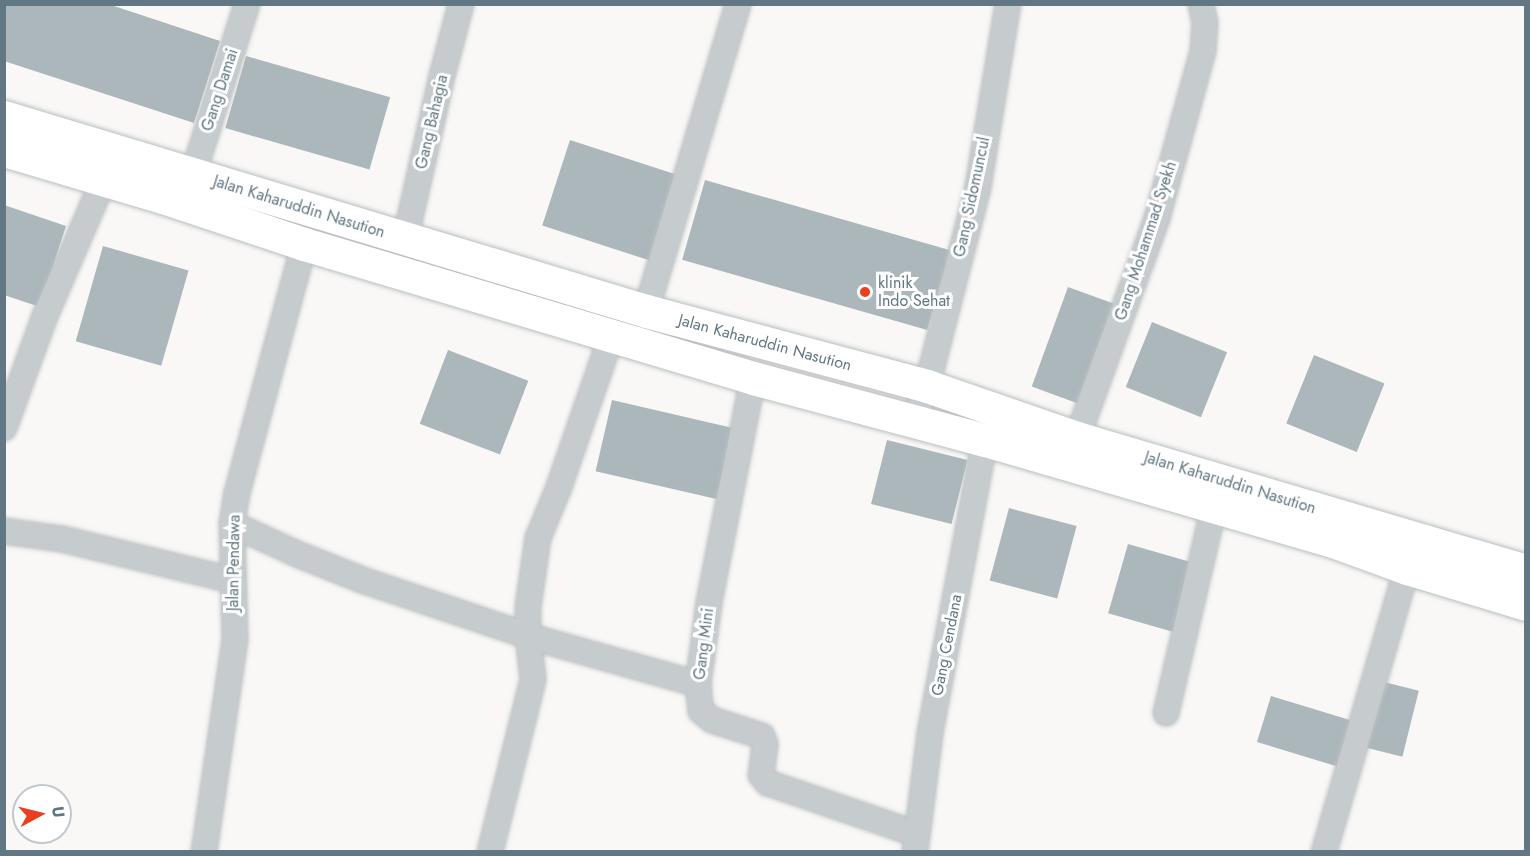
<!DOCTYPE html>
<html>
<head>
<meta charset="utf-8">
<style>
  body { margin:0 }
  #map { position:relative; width:1530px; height:856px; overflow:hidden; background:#f9f8f6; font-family:Jost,sans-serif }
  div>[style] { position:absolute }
  .building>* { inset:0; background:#acb7bb; transform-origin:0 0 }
  .roads { filter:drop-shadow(0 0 2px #babec1) drop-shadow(0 0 2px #babec1) }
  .street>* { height:24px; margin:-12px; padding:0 12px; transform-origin:12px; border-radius:12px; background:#c6cbce }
  .highway>* { height:33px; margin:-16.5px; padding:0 16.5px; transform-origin:16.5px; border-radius:16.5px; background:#fff }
  .dots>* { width:16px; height:16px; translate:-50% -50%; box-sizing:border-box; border:3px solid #fff; border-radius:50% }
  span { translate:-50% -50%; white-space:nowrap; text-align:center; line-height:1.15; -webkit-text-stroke:6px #fff; paint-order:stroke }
  .street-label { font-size:16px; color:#617783 }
  .poi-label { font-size:16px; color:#617783 }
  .left { translate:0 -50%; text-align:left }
  .frame { position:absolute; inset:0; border:6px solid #617783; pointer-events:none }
  .north { position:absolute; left:12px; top:784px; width:60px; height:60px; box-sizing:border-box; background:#fff; border:2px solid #c0c9cd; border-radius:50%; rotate:83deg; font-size:16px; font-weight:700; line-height:24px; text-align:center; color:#617783 }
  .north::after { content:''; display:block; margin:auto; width:21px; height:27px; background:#ee3e20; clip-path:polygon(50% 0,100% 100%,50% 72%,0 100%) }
</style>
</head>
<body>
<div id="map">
  <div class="building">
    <div style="clip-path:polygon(4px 4px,108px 4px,220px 41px,194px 123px,4px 61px)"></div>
    <div style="left:246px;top:56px;width:150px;height:75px;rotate:16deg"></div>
    <div style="left:570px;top:140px;width:114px;height:90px;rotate:18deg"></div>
    <div style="left:705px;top:180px;width:255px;height:83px;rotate:16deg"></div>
    <div style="clip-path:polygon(4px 205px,66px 226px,40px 307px,4px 295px)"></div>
    <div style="left:103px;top:246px;width:89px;height:99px;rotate:16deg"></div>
    <div style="left:1068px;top:287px;width:55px;height:106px;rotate:20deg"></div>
    <div style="left:1152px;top:322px;width:81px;height:70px;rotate:22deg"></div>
    <div style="left:448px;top:350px;width:86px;height:79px;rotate:21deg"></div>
    <div style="left:1314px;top:355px;width:76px;height:74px;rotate:22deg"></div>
    <div style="left:612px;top:400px;width:124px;height:73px;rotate:13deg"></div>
    <div style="left:887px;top:440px;width:83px;height:66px;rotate:14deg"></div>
    <div style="left:1009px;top:508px;width:70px;height:75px;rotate:15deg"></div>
    <div style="left:1128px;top:544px;width:68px;height:72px;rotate:16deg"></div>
    <div style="left:1380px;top:681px;width:40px;height:68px;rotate:14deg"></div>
    <div style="left:1271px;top:696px;width:85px;height:48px;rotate:17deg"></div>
  </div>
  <div class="roads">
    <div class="street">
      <div style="left:193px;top:175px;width:179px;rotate:-72.5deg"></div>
      <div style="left:405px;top:240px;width:168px;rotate:-77.3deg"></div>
      <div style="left:442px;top:76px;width:74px;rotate:-75.2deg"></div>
      <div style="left:646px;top:311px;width:320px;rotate:-73.3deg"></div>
      <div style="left:753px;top:378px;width:229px;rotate:101.1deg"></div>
      <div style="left:709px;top:603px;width:82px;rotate:97.7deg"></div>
      <div style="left:698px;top:684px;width:27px;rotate:84deg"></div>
      <div style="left:701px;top:711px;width:14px;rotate:39deg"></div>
      <div style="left:712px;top:720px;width:52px;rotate:17.7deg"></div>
      <div style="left:762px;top:736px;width:9px;rotate:69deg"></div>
      <div style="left:765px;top:744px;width:31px;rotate:97deg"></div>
      <div style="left:761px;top:775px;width:11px;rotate:49deg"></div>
      <div style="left:768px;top:783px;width:157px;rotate:18.9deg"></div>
      <div style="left:914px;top:421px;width:37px;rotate:-70deg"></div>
      <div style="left:927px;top:386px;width:205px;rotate:-75.6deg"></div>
      <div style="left:978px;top:187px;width:185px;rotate:-80.7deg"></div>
      <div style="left:4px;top:428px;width:119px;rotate:-69.9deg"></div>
      <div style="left:45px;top:316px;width:149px;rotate:-66.7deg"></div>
      <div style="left:1077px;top:438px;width:234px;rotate:-70deg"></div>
      <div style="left:1157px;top:218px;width:173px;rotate:-74.6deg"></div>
      <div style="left:1203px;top:51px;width:28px;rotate:-86deg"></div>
      <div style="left:1205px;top:23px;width:19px;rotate:-102deg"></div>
      <div style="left:232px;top:524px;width:72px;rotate:24.8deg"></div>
      <div style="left:297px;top:554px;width:73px;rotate:21.7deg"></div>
      <div style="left:365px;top:581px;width:172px;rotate:18.6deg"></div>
      <div style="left:528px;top:636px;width:177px;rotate:15.8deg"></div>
      <div style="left:4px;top:531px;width:59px;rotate:7.9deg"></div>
      <div style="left:62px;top:539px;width:174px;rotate:13.6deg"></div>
      <div style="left:1166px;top:713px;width:212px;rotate:-76.9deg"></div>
      <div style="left:204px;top:852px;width:215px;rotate:-81.7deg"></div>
      <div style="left:235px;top:639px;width:115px;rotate:-91.5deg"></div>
      <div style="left:232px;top:524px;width:31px;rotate:-81deg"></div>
      <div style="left:237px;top:493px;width:258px;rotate:-74.9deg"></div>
      <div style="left:490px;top:852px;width:178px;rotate:-76deg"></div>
      <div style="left:533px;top:679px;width:43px;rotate:-96.6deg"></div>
      <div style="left:528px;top:636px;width:29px;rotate:-90deg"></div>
      <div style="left:528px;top:607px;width:70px;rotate:-81.8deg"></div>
      <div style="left:538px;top:538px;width:55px;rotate:-67.6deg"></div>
      <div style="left:559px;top:487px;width:162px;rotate:-70.9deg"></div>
      <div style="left:915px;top:852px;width:120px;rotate:-82.8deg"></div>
      <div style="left:930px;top:733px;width:298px;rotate:-79.4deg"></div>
      <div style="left:1324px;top:852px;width:296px;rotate:-73.7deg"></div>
    </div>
    <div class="highway">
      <div style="left:4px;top:117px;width:671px;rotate:16.81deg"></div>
      <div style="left:646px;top:311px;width:291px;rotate:14.9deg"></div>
      <div style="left:927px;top:386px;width:159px;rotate:19.1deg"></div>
      <div style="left:1077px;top:438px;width:468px;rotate:16.5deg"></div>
      <div style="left:4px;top:150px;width:166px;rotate:16.5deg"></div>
      <div style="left:163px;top:197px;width:149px;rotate:18.4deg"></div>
      <div style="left:304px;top:244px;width:469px;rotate:16.6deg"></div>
      <div style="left:753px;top:378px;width:240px;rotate:15deg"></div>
      <div style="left:985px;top:440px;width:359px;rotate:16.2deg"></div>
      <div style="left:1330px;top:540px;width:82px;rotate:20deg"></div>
      <div style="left:1407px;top:568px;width:124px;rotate:16.8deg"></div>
    </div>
  </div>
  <div class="dots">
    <div style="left:865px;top:292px;background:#ee3e20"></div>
  </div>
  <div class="street-label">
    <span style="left:220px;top:90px;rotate:-72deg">Gang Damai</span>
    <span style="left:432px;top:122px;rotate:-77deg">Gang Bahagia</span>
    <span style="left:972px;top:197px;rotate:-78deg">Gang Sidomuncul</span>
    <span style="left:299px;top:207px;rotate:17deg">Jalan Kaharuddin Nasution</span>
    <span style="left:1146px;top:241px;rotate:-72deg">Gang Mohammad Syekh</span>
    <span style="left:765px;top:343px;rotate:15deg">Jalan Kaharuddin Nasution</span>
    <span style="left:1230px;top:483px;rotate:17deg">Jalan Kaharuddin Nasution</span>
    <span style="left:234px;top:563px;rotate:-89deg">Jalan Pendawa</span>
    <span style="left:704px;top:644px;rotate:-83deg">Gang Mini</span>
    <span style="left:947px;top:645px;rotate:-79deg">Gang Cendana</span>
  </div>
  <div class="poi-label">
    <span class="left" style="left:878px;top:292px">klinik<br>Indo Sehat</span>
  </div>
  <div class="frame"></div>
  <div class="north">U</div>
</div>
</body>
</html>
